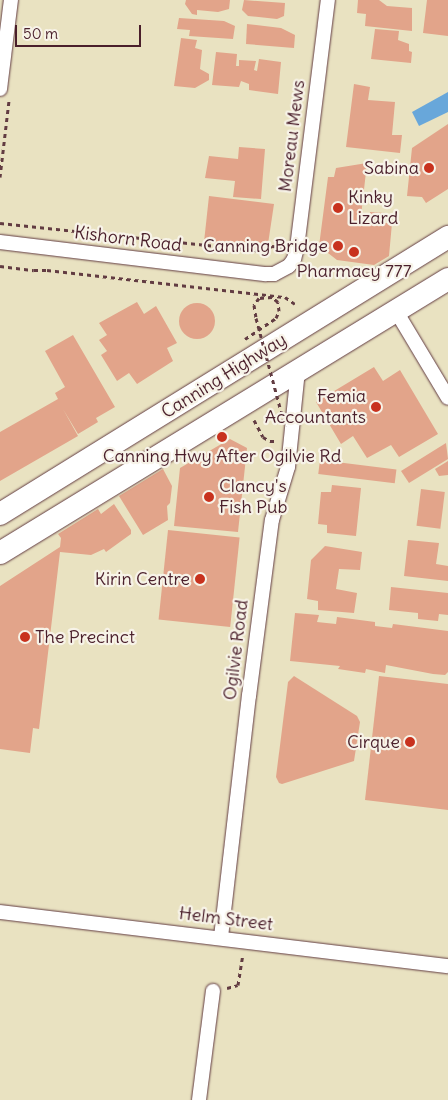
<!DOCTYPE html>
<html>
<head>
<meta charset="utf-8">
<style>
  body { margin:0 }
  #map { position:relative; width:448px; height:1100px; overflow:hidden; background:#e9e2c1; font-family:Delius,sans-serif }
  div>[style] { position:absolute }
  .water>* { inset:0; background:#68a7da }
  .building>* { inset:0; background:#e2a48a; transform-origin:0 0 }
  .round { border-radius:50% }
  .path>* { height:3px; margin-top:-1.5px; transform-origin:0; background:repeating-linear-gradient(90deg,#623c42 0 4px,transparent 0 8px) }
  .roads { filter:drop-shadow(0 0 1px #623c42) drop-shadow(0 0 1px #623c42) }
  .minor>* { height:14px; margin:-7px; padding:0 7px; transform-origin:7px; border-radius:7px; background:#fff }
  .trunk>* { height:22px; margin:-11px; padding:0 11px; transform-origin:11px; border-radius:11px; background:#fff }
  .path-bridge>* { height:3px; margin-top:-1.5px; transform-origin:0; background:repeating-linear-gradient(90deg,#623c42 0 4px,transparent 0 8px) }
  .dots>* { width:14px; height:14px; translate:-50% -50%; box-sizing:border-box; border:2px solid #f7f3e8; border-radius:50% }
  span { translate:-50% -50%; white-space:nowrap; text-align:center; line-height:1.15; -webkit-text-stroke:4.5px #f7f3e8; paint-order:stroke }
  .street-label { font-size:18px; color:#4a1f2b }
  .poi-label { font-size:18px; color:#4a1f2b }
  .right { translate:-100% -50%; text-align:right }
  .left { translate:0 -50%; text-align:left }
  .scale { position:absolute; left:15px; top:25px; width:126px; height:22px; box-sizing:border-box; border:2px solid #4a1f2b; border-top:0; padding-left:6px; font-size:15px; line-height:18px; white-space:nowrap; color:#4a1f2b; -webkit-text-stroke:4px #f7f3e8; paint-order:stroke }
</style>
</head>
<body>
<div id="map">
  <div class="water">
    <div style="clip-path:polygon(448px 92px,448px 112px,419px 126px,412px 112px)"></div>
  </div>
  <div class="building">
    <div style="clip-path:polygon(186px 0,230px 0,229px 9px,218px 12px,197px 10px,197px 15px,192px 14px,185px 4px)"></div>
    <div style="clip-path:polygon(244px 0,285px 3px,284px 16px,277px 19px,248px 16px,242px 10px)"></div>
    <div style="clip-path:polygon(358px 0,379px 0,387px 6px,412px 8px,412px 31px,365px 26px,366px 14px,357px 13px)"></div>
    <div style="clip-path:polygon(427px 0,448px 0,448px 36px,423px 33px)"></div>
    <div style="clip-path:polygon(179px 18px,224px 21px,235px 26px,233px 39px,189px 36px,190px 30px,177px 29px)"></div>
    <div style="clip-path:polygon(247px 24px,281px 28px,295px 35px,294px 48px,246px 44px)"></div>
    <div style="clip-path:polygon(375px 29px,399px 31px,398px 40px,409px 44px,409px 51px,412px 52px,411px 63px,371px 59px)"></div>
    <div style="clip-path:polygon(181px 38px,197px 40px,195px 48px,202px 50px,200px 69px,209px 74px,209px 80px,195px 88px,174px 86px)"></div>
    <div style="clip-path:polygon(216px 52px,237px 54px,236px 66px,239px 66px,239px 60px,256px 61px,254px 70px,257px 71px,259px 59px,281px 62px,278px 94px,249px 90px,249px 84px,241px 81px,239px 87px,212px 85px)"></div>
    <div style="clip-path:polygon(354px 84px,370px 87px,368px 100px,395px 102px,392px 135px,402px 135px,400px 153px,346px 147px)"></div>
    <div style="clip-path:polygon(448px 124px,448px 189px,426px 203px,422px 197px,407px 196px,412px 148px)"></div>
    <div style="clip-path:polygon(239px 147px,265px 149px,261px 199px,233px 197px,235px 181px,205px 178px,209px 156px,238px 159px)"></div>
    <div style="clip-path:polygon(367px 163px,361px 216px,370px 216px,370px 212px,385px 213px,384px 223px,392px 223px,389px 256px,374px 265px,337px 260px,319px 246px,328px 177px,334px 177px,336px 168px)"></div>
    <div style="clip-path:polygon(209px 196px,274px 204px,268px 244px,261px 249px,204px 242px)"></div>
    <div style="clip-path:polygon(137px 302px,144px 314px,156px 306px,177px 343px,167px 348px,173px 361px,137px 384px,129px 373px,117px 381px,101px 355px,107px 351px,99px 340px,107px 335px,99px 323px)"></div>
    <div class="round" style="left:179px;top:303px;width:36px;height:36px"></div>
    <div style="clip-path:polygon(73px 335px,115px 407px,96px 418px,98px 422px,78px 434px,63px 409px,78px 436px,0 481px,0 432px,58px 399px,55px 393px,65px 387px,45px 351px)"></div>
    <div style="clip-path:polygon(374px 367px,383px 381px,400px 370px,438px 434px,399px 457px,391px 445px,367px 458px,353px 436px,341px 444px,316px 402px)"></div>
    <div style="clip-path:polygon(230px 439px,247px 448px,238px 532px,174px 526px,180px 468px)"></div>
    <div style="clip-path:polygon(446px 443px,448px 459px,409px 483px,401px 471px)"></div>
    <div style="left:320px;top:460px;width:77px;height:14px;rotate:7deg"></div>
    <div style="clip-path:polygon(448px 461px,448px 475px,439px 476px,435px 469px)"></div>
    <div style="clip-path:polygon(163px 469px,172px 486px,170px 503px,167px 506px,168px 520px,143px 535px,119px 496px)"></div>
    <div style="clip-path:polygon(332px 485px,361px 488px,356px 536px,327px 533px,327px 525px,318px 524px,321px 492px,331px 492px)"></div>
    <div style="left:421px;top:489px;width:24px;height:37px;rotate:7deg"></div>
    <div style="clip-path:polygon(114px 504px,131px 530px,131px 534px,106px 552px,104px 549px,91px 555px,60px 552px,39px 729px,33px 728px,30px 753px,0 749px,0 586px,60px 547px,61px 538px,58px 534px,98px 509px,101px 514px)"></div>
    <div style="left:168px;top:530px;width:72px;height:90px;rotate:6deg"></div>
    <div style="clip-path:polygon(408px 540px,439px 543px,436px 564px,448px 566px,448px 581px,404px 576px)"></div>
    <div style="clip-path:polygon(325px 546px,362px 552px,360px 570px,339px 569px,336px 589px,357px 593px,354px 613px,318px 610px,318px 601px,307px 599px,311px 560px)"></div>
    <div style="clip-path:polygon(391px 587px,448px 593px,448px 615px,439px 614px,438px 621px,418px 619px,418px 613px,389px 610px)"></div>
    <div style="clip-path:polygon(295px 613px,319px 615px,317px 622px,336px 624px,337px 617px,375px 622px,375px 626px,392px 628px,393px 624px,448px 631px,448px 672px,445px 675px,433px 674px,386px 665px,385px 673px,366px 669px,365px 673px,338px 669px,340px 666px,290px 661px)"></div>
    <div style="clip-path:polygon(294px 676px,357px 716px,360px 722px,354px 761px,282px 784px,279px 783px,276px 777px,288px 682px)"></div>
    <div style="clip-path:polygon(379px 676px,448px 684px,448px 810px,365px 800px)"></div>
  </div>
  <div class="path">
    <div style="left:0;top:177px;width:78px;rotate:-83.3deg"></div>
    <div style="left:0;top:223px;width:262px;rotate:6.1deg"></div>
    <div style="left:261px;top:251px;width:12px;rotate:-24deg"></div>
    <div style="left:272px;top:246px;width:12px;rotate:5deg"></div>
    <div style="left:0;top:266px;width:34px;rotate:7deg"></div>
    <div style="left:34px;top:270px;width:13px"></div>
    <div style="left:47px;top:270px;width:240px;rotate:6.5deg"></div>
    <div style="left:285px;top:297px;width:12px;rotate:35deg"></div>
    <div style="left:245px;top:339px;width:37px;rotate:-34deg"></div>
    <div style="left:276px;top:318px;width:8px;rotate:-67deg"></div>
    <div style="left:279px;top:311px;width:9px;rotate:-96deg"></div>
    <div style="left:278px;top:302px;width:8px;rotate:-140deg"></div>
    <div style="left:272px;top:297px;width:13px;rotate:176deg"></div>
    <div style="left:259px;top:298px;width:9px;rotate:126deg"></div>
    <div style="left:254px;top:305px;width:13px;rotate:81deg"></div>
    <div style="left:254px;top:420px;width:19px;rotate:62deg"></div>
    <div style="left:263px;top:437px;width:8px;rotate:30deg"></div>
    <div style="left:270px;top:441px;width:7px"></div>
    <div style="left:227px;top:988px;width:11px;rotate:-15deg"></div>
    <div style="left:238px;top:985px;width:30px;rotate:-81deg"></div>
  </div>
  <div class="roads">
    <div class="minor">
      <div style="left:0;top:89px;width:90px;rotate:-83deg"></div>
      <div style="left:0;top:242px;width:268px;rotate:6.9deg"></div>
      <div style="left:266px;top:274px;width:8px"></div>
      <div style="left:274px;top:274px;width:17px;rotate:-28deg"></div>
      <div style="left:289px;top:266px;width:9px;rotate:-54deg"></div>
      <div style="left:294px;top:259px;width:11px;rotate:-75deg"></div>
      <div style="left:297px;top:248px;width:250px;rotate:-82.9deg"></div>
      <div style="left:396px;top:311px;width:101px;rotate:59.1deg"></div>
      <div style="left:0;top:912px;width:451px;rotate:6.9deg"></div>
      <div style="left:221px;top:937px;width:243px;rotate:-83.4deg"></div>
      <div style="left:249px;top:696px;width:177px;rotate:-82.6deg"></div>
      <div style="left:272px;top:520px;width:55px;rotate:-73.2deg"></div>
      <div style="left:288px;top:467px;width:98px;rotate:-84.1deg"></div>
      <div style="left:199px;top:1100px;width:110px;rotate:-82.7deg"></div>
    </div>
    <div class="trunk">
      <div style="left:0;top:514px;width:527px;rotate:-31.73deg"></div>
      <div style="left:0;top:553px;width:525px;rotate:-31.45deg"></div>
    </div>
  </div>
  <div class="path-bridge">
    <div style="left:256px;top:318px;width:112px;rotate:75deg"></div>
  </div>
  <div class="dots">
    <div style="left:429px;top:168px;background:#c8321e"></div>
    <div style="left:338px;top:208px;background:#c8321e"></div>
    <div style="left:338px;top:246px;background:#c8321e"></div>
    <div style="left:354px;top:252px;background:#c8321e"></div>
    <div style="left:376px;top:407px;background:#c8321e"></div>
    <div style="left:222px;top:437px;background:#c8321e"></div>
    <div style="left:209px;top:497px;background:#c8321e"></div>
    <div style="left:200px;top:579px;background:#c8321e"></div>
    <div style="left:25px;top:637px;background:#c8321e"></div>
    <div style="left:410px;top:742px;background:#c8321e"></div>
  </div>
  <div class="street-label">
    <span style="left:292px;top:136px;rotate:-83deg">Moreau Mews</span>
    <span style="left:128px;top:239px;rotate:7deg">Kishorn Road</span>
    <span style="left:224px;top:376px;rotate:-32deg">Canning Highway</span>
    <span style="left:236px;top:650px;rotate:-83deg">Ogilvie Road</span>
    <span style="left:226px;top:919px;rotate:7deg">Helm Street</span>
  </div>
  <div class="poi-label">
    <span class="right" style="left:419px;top:168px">Sabina</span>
    <span class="left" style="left:348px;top:208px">Kinky<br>Lizard</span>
    <span class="right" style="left:328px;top:246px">Canning Bridge</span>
    <span style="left:354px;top:271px">Pharmacy 777</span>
    <span class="right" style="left:366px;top:407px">Femia<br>Accountants</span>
    <span style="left:222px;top:456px">Canning Hwy After Ogilvie Rd</span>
    <span class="left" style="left:219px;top:497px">Clancy's<br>Fish Pub</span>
    <span class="right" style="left:190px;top:579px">Kirin Centre</span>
    <span class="left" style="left:35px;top:637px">The Precinct</span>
    <span class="right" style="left:400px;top:742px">Cirque</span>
  </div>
  <div class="scale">50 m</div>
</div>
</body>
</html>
